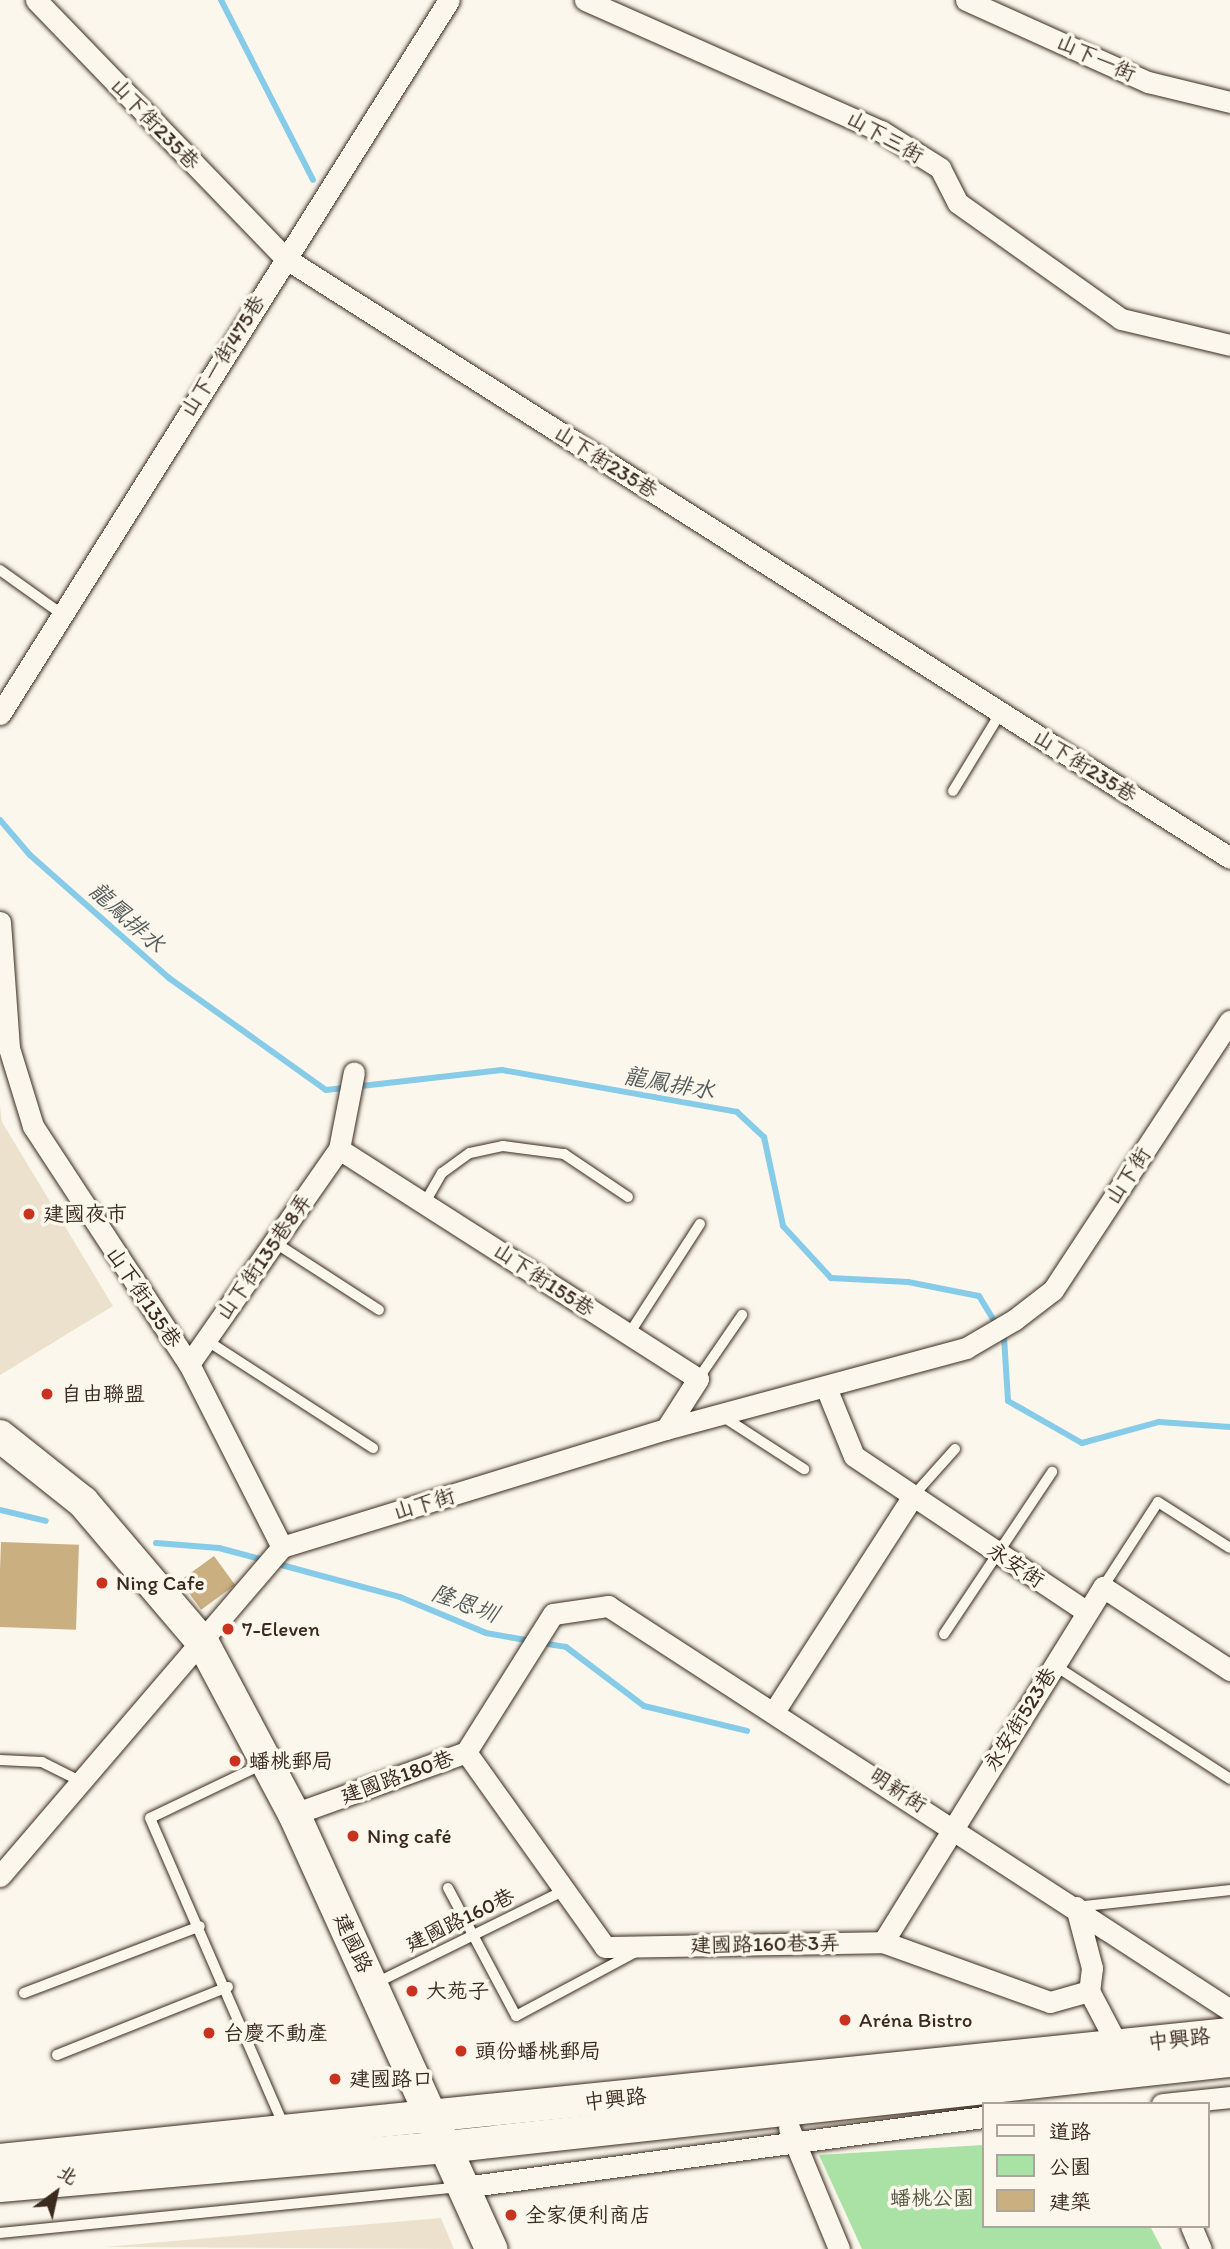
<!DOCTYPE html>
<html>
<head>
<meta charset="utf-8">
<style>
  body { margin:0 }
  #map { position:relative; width:1230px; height:2249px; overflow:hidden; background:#fbf7ec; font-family:Itim,"LXGW WenKai TC",sans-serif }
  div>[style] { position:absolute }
  .built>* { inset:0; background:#ece1cc }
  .green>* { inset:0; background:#aae2a6 }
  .stream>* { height:6px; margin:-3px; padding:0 3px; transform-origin:3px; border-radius:3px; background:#86cbe7 }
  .building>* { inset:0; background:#caaf80; transform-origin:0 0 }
  .roads { filter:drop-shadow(0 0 2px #3b2a1e) drop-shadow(0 0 2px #3b2a1e) }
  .lane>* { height:10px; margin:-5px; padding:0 5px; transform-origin:5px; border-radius:5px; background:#fbf7ec }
  .street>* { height:21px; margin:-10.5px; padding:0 10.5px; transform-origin:10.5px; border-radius:10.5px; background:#fbf7ec }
  .secondary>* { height:32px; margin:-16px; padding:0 16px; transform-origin:16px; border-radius:16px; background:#fbf7ec }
  .dots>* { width:19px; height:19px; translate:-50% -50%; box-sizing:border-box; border:4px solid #fbf7ec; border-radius:50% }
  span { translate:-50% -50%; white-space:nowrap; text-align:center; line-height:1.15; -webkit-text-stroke:7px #fbf7ec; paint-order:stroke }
  .street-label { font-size:21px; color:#3b2a1e }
  .poi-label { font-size:21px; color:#3b2a1e }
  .left { translate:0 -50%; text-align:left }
  .park-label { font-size:21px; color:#575840 }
  .water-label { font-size:23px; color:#525a5a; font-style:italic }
  .legend { position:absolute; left:982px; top:2102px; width:228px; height:126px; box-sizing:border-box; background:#fbf7ec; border:2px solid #aea59a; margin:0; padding:9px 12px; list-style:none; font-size:21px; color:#3b2a1e }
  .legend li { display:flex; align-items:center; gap:14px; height:35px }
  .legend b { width:35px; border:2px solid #aea59a }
  .north { position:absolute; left:21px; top:2158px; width:70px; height:70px; -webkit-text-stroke:5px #fbf7ec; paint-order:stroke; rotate:33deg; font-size:19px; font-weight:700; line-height:28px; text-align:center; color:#3b2a1e }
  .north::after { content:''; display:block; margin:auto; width:24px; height:32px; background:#3b2a1e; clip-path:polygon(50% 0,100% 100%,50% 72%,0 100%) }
</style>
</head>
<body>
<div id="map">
  <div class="built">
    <div style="clip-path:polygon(0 1106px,2px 1122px,113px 1306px,0 1375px)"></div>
    <div style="clip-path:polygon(441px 2218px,454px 2249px,104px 2247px)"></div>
  </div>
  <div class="green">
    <div style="clip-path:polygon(983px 2145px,983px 2226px,1150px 2226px,1162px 2249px,862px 2249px,819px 2155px)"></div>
  </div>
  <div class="stream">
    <div style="left:221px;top:0;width:202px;rotate:62.9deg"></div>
    <div style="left:0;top:820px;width:46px;rotate:49.4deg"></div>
    <div style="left:30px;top:855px;width:186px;rotate:41.5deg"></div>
    <div style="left:169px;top:978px;width:193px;rotate:35.5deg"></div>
    <div style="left:326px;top:1090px;width:177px;rotate:-6.5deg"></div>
    <div style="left:502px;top:1070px;width:239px;rotate:10.1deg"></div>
    <div style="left:737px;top:1112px;width:37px;rotate:43deg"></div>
    <div style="left:764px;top:1137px;width:91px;rotate:77.9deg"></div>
    <div style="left:783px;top:1226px;width:71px;rotate:47.3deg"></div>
    <div style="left:831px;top:1278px;width:77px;rotate:3deg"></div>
    <div style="left:908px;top:1282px;width:72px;rotate:11.2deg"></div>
    <div style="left:979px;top:1296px;width:48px;rotate:58.6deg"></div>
    <div style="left:1004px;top:1337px;width:64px;rotate:86.4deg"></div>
    <div style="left:1008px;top:1401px;width:85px;rotate:29.6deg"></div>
    <div style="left:1082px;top:1443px;width:80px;rotate:-15.3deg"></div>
    <div style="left:1159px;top:1422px;width:71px;rotate:4deg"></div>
    <div style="left:0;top:1510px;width:47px;rotate:13.4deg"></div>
    <div style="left:156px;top:1543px;width:63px;rotate:4.5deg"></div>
    <div style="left:219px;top:1548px;width:47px;rotate:14.9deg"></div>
    <div style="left:274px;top:1563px;width:131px;rotate:15.1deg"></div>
    <div style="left:400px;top:1597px;width:93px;rotate:22.7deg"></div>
    <div style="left:486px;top:1633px;width:46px;rotate:10.1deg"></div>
    <div style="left:541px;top:1643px;width:25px;rotate:9deg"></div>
    <div style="left:566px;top:1647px;width:98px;rotate:37.1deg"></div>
    <div style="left:644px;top:1706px;width:106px;rotate:13.6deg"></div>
  </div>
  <div class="building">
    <div style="left:1px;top:1542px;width:78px;height:85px;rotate:2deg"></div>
    <div style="left:214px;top:1556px;width:36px;height:42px;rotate:54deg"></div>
  </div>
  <div class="roads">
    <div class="lane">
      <div style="left:0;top:570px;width:77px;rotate:35.5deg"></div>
      <div style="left:953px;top:791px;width:92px;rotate:-58.7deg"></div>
      <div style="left:424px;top:1204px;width:36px;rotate:-60deg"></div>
      <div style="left:442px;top:1173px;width:34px;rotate:-36deg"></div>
      <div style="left:470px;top:1153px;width:34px;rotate:-12deg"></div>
      <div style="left:503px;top:1146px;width:62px;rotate:7.5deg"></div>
      <div style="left:564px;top:1154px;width:77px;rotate:33.9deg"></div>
      <div style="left:274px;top:1242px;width:125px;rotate:32.9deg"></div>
      <div style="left:629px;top:1334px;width:131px;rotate:-57.2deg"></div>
      <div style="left:206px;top:1340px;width:199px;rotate:32.9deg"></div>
      <div style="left:698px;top:1379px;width:78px;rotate:-55.5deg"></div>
      <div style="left:722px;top:1416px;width:98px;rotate:32.9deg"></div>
      <div style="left:913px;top:1496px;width:63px;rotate:-48.2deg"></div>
      <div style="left:1103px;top:1587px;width:101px;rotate:-57.1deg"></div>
      <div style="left:1158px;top:1502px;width:85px;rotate:32.6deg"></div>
      <div style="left:944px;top:1634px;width:195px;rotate:-56.3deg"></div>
      <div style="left:1054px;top:1665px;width:210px;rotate:32.9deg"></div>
      <div style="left:0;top:1760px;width:42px;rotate:2.7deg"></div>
      <div style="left:42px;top:1762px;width:45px;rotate:26.6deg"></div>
      <div style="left:265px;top:1763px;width:127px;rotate:154.4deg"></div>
      <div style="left:150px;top:1818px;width:339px;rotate:66.5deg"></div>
      <div style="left:448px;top:1888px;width:145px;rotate:62deg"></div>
      <div style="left:516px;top:2016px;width:136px;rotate:-28.1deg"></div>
      <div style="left:1076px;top:1907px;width:155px;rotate:-6.3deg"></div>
      <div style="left:374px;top:1984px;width:213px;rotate:-26.2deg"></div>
      <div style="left:24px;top:1993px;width:188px;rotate:-20.8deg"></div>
      <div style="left:57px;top:2055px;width:184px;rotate:-21.7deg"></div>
      <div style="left:0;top:2233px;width:462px;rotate:-5.7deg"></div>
    </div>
    <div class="street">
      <div style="left:36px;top:0;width:359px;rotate:46deg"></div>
      <div style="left:285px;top:258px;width:1119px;rotate:32.41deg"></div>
      <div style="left:585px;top:0;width:324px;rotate:23.9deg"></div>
      <div style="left:881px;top:131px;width:70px;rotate:32.1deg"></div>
      <div style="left:940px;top:168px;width:39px;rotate:63deg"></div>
      <div style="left:958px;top:203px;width:200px;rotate:35.4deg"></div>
      <div style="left:1121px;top:319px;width:112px;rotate:13.4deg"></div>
      <div style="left:966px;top:0;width:200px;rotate:24.3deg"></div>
      <div style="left:1148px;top:82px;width:84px;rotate:13.7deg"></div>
      <div style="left:0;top:714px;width:843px;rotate:-57.84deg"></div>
      <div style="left:0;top:922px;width:126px;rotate:85.9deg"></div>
      <div style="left:9px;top:1048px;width:82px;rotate:72.9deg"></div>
      <div style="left:33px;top:1126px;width:285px;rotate:56.8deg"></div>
      <div style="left:189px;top:1364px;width:205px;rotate:63.1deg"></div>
      <div style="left:339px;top:1149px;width:426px;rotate:32.6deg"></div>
      <div style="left:698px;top:1379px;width:59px;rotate:122.6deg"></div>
      <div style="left:189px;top:1364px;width:262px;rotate:-55.1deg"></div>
      <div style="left:339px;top:1149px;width:78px;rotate:-79deg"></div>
      <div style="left:827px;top:1390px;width:71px;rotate:67.8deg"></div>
      <div style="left:854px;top:1456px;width:280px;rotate:33.8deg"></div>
      <div style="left:775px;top:1710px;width:255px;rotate:-57.2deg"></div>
      <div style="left:466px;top:1752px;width:239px;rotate:54.5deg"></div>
      <div style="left:605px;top:1947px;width:278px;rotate:-1deg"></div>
      <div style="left:883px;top:1942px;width:177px;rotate:19.8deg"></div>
      <div style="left:1050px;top:2002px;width:41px;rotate:-15.8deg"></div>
      <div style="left:1089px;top:1991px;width:62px;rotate:62.2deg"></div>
      <div style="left:294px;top:1814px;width:183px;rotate:-19.8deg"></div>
      <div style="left:466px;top:1752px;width:163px;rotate:-57.8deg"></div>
      <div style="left:553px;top:1614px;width:56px;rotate:-8.3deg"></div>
      <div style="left:608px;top:1606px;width:742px;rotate:33deg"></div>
      <div style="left:0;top:1876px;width:433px;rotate:-49.4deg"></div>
      <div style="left:282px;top:1547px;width:402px;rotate:-17.1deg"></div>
      <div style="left:666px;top:1429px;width:311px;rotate:-15.1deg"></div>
      <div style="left:966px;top:1348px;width:56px;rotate:-30.3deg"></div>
      <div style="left:1014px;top:1320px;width:49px;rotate:-37.6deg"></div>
      <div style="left:1053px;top:1290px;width:322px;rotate:-56.7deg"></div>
      <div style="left:1076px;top:1907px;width:63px;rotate:75.3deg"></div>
      <div style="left:1092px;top:1968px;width:23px;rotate:97deg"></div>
      <div style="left:883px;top:1942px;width:418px;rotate:-58.2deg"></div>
      <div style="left:1103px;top:1587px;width:152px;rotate:33.2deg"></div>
      <div style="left:1162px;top:2104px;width:68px;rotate:-5.9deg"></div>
      <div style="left:789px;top:2128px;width:131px;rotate:67.5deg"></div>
      <div style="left:464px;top:2187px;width:524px;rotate:-7.68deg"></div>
      <div style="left:1191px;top:2226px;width:25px;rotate:67deg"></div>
    </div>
    <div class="secondary">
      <div style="left:0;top:1436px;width:106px;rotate:38.5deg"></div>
      <div style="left:83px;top:1502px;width:185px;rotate:49.6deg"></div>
      <div style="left:203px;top:1643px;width:194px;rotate:62deg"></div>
      <div style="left:294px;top:1814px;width:478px;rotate:65.6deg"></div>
      <div style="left:0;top:2160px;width:1236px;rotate:-5.85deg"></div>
      <div style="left:0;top:2186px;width:448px;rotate:-5deg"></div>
      <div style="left:446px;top:2147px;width:789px;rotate:-6.26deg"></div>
    </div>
  </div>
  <div class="dots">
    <div style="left:29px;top:1214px;background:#c8321e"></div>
    <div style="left:47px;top:1394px;background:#c8321e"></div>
    <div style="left:102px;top:1583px;background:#c8321e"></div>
    <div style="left:228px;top:1629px;background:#c8321e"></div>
    <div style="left:235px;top:1761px;background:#c8321e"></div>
    <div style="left:353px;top:1836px;background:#c8321e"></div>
    <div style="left:412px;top:1991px;background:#c8321e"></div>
    <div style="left:845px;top:2020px;background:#c8321e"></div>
    <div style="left:209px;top:2033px;background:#c8321e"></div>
    <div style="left:461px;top:2051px;background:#c8321e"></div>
    <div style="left:335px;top:2079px;background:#c8321e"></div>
    <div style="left:511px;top:2215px;background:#c8321e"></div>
  </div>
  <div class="street-label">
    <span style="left:1096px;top:58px;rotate:24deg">山下一街</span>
    <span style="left:155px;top:124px;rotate:46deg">山下街235巷</span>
    <span style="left:885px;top:137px;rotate:29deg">山下三街</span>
    <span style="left:223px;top:356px;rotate:-58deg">山下一街475巷</span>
    <span style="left:606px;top:462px;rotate:32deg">山下街235巷</span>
    <span style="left:1085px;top:766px;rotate:32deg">山下街235巷</span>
    <span style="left:1128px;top:1176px;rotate:-57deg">山下街</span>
    <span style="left:264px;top:1257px;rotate:-55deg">山下街135巷8弄</span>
    <span style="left:544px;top:1280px;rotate:33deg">山下街155巷</span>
    <span style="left:144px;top:1297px;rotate:56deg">山下街135巷</span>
    <span style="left:424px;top:1504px;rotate:-17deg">山下街</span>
    <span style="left:1016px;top:1565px;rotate:34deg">永安街</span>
    <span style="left:1020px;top:1719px;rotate:-58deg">永安街523巷</span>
    <span style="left:397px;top:1777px;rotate:-20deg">建國路180巷</span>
    <span style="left:898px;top:1790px;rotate:33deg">明新街</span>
    <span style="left:460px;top:1920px;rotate:-26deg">建國路160巷</span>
    <span style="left:353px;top:1943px;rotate:65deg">建國路</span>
    <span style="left:765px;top:1944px;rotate:-1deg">建國路160巷3弄</span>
    <span style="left:1179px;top:2039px;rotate:-6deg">中興路</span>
    <span style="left:615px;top:2099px;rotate:-6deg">中興路</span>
  </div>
  <div class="poi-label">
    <span class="left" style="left:43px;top:1214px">建國夜市</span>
    <span class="left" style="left:61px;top:1394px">自由聯盟</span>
    <span class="left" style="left:116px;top:1583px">Ning Cafe</span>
    <span class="left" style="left:242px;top:1629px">7-Eleven</span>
    <span class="left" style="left:249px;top:1761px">蟠桃郵局</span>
    <span class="left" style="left:367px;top:1836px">Ning café</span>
    <span class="left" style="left:426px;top:1991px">大苑子</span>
    <span class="left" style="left:859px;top:2020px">Aréna Bistro</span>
    <span class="left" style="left:223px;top:2033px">台慶不動產</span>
    <span class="left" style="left:475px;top:2051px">頭份蟠桃郵局</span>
    <span class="left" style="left:349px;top:2079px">建國路口</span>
    <span class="left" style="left:525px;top:2215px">全家便利商店</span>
  </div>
  <div class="park-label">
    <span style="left:932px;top:2198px">蟠桃公園</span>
  </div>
  <div class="water-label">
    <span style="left:127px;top:917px;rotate:42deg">龍鳳排水</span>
    <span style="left:669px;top:1083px;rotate:10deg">龍鳳排水</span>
    <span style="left:465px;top:1603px;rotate:20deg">隆恩圳</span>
  </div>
  <ul class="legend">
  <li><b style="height:9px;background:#fbf7ec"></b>道路</li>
  <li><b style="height:19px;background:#aae2a6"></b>公園</li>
  <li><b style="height:19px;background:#caaf80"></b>建築</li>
  </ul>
  <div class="north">北</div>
</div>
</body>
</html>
